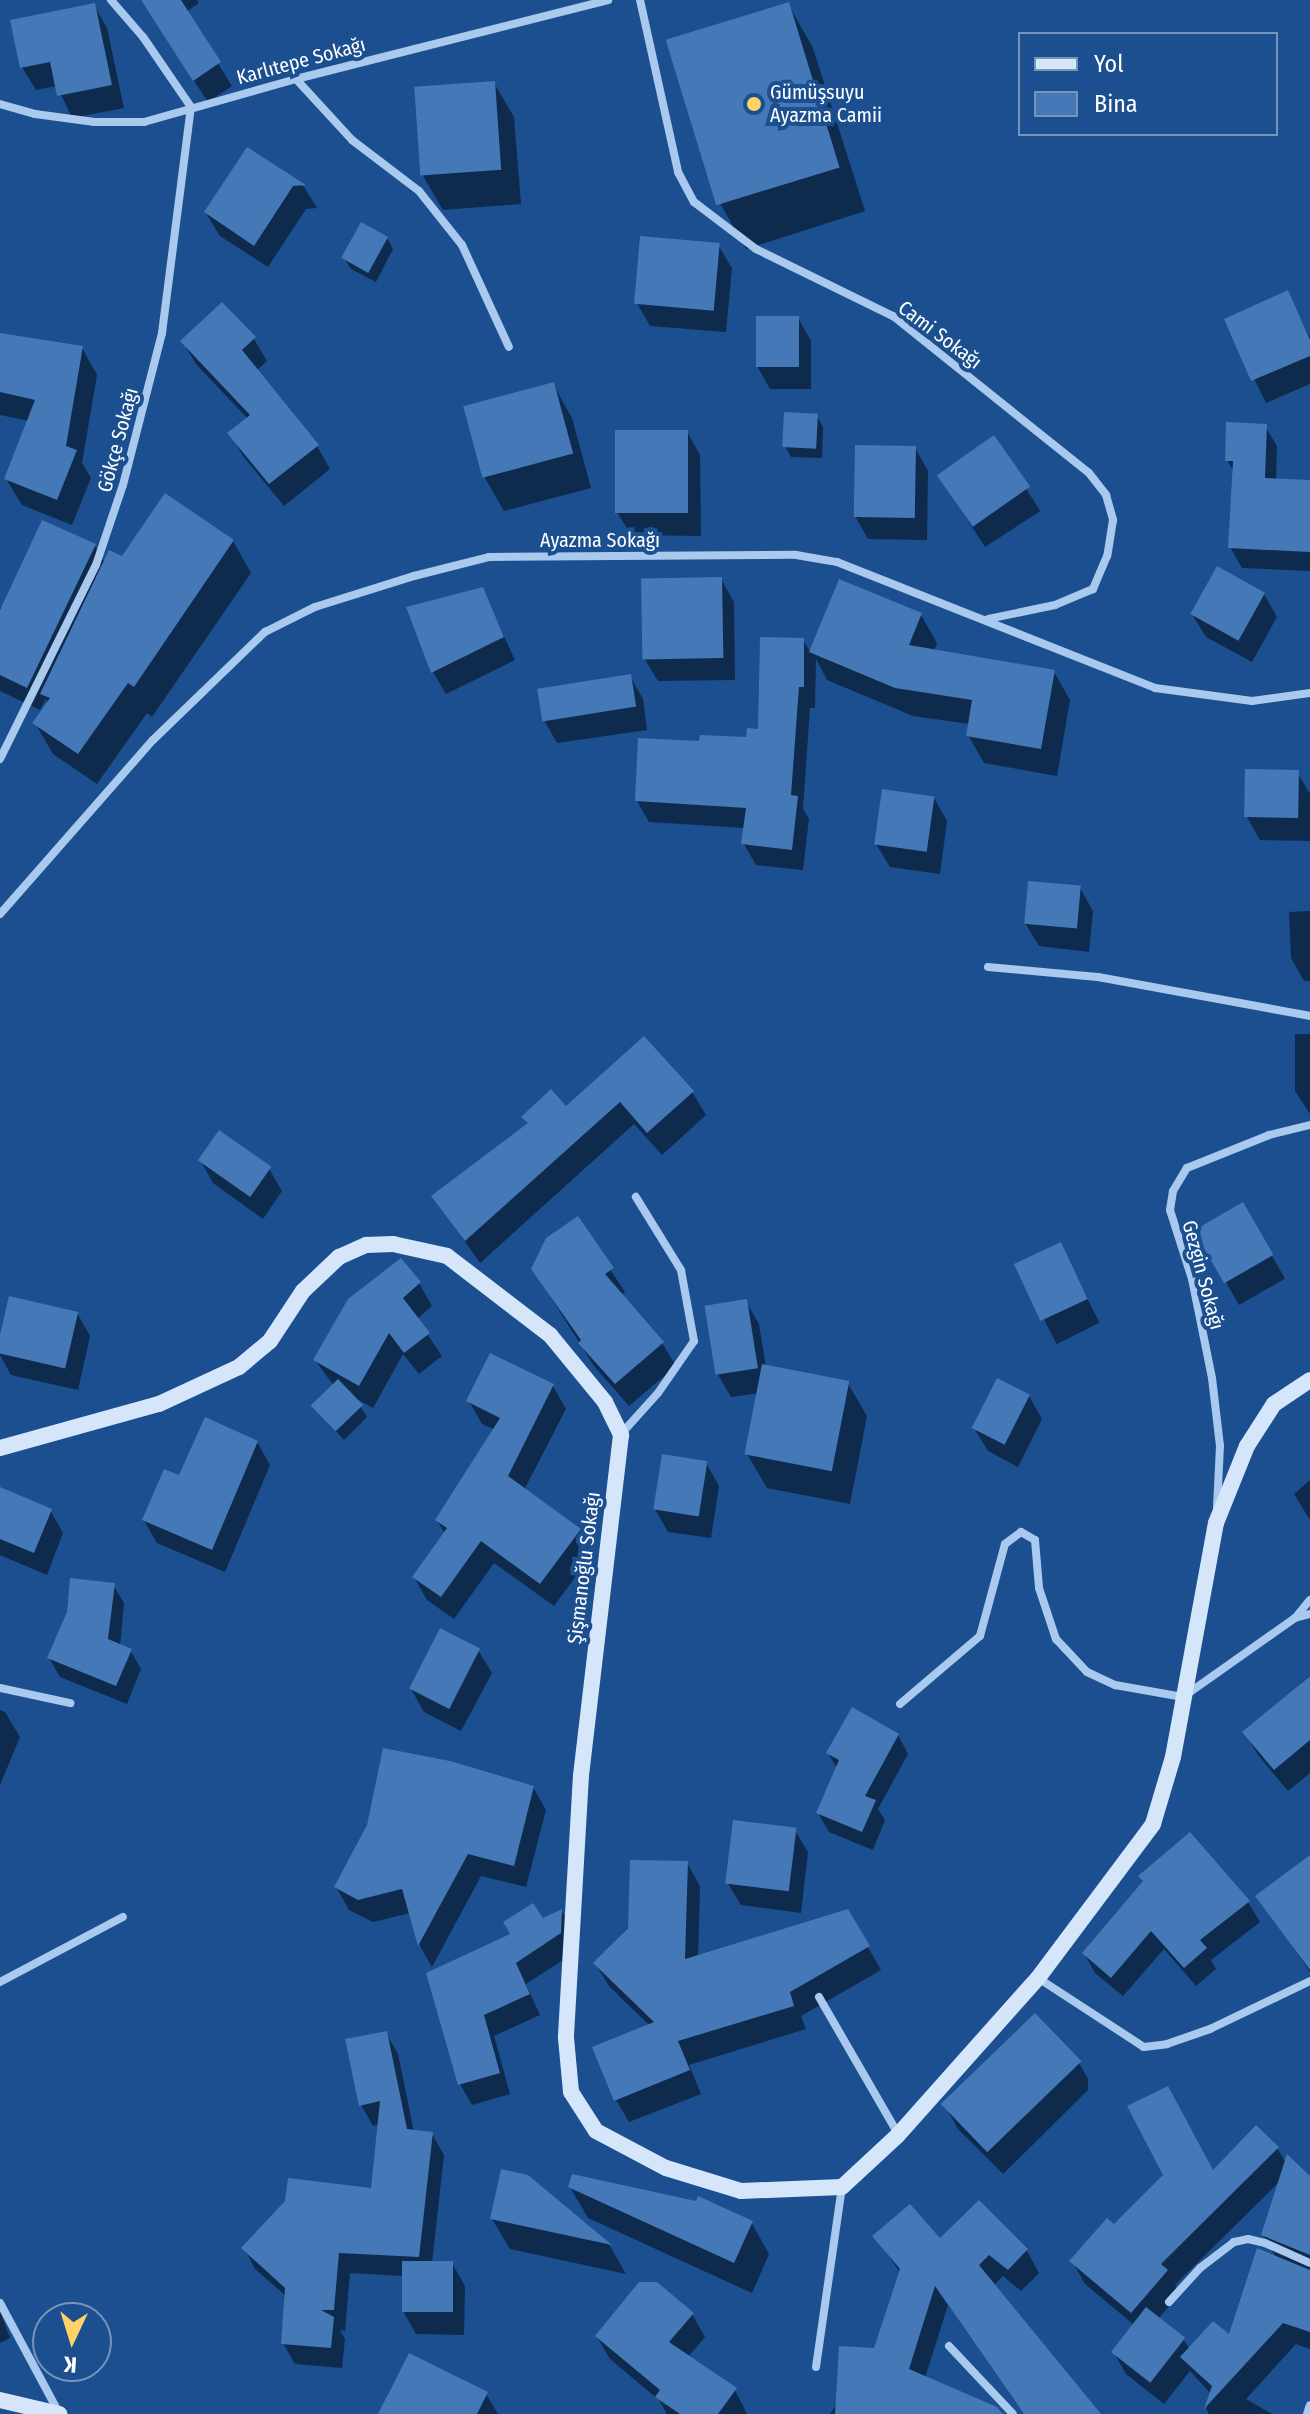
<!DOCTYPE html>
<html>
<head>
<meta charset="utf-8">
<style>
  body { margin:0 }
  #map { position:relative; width:1310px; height:2414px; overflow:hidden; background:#1b4f8f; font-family:"Fira Sans Condensed",sans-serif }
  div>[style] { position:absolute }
  .shadow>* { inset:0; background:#0007; transform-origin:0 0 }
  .building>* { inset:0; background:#4478b7; transform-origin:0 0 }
  .street>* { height:8px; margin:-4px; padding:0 4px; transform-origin:4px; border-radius:4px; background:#a9c9ee }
  .secondary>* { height:16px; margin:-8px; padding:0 8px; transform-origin:8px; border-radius:8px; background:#d6e6fa }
  .dots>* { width:22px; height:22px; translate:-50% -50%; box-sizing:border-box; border:4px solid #1b4f8f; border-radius:50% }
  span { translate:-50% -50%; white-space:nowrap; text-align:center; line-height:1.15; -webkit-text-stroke:8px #1b4f8f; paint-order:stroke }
  .street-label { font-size:20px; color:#fff }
  .poi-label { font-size:20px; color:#fff }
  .left { translate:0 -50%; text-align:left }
  .legend { position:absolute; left:1018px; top:32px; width:260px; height:104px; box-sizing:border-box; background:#1b4f8f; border:2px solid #7695bc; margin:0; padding:10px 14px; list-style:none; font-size:24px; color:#fff }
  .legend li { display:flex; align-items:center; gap:16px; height:40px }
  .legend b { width:40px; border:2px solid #7695bc }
  .north { position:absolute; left:32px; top:2302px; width:80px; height:80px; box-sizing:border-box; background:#1b4f8f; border:2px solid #7695bc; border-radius:50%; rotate:184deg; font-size:22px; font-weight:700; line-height:32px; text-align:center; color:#fff }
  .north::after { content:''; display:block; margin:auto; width:28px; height:36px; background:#ffd166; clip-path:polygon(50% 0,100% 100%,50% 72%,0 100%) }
</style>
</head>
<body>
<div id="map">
  <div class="shadow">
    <div style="clip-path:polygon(141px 0,197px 0,199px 3px,186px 12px,232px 86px,208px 102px)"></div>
    <div style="clip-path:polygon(788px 4px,813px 48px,865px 211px,746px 249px,721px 205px)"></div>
    <div style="clip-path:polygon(94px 5px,107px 28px,124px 108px,72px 118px,57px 86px,36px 90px,22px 67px)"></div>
    <div style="clip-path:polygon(494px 83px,514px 117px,521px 204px,443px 210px,423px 176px)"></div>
    <div style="clip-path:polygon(248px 150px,304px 187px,317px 208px,306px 209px,268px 267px,220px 236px,206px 213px)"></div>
    <div style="clip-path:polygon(387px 238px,393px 249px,376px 282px,351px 269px,344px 258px)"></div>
    <div style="clip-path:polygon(718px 245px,732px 268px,726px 332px,650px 326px,637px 303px)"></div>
    <div style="clip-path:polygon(1287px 293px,1310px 338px,1310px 384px,1266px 403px,1226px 320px)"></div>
    <div style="clip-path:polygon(798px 318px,811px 341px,811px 389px,770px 389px,757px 366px)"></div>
    <div style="clip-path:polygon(0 335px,82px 348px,97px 375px,82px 463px,91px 478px,72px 525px,22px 505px,6px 479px,29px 421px,0 415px)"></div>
    <div style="clip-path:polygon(254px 339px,267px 361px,256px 371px,317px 446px,330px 469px,284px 506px,243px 456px,230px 433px,248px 419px,196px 364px,182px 341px)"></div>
    <div style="clip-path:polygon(553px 384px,572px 418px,591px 488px,504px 511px,485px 478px)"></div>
    <div style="clip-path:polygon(817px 416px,823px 427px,822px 458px,791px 457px,785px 446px)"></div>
    <div style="clip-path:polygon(1265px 426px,1277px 446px,1276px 481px,1310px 482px,1310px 571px,1242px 568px,1230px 547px,1234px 472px,1227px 460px)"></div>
    <div style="clip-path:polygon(687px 432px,700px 455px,701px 536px,631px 535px,617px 512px)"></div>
    <div style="left:993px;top:438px;width:87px;height:66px;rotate:57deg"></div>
    <div style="clip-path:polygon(915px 448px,928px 471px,927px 540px,868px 539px,855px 516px)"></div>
    <div style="clip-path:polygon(233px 541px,251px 573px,152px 717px,147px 713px,97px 784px,53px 754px,35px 723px,48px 704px,46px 699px,40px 710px,0 691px,0 608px,94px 545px,105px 563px)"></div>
    <div style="clip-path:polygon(721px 579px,734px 602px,735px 680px,658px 681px,644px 658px)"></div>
    <div style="clip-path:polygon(482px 589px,515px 660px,446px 694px,433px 672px)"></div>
    <div style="clip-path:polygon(1264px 594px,1277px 617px,1252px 662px,1206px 637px,1192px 614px)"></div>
    <div style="clip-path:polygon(921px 615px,937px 643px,934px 651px,1054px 672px,1070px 700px,1057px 776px,984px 763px,968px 735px,970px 724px,913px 716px,827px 680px,816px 659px,815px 708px,810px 708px,803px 809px,809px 819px,803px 870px,756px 865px,744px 844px,745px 828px,649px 822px,637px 801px,701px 743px,748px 739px,760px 731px,803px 640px,811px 653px)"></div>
    <div style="clip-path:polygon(630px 676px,643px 699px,647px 730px,557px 743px,544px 720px)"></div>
    <div style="clip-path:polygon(1297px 772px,1310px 794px,1310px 841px,1260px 840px,1247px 817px)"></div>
    <div style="clip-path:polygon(934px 798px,947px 821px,940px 874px,890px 867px,876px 844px)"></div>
    <div style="clip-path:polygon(1080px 888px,1093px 911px,1089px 952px,1039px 946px,1025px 923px)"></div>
    <div style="clip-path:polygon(1310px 911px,1310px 981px,1304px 981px,1291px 958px,1289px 912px)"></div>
    <div style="clip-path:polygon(1295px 1034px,1310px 1034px,1310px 1114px,1295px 1091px)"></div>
    <div style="clip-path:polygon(644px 1039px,692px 1092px,706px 1115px,662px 1155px,634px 1124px,480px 1263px,434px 1197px,529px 1125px,524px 1117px,566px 1109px)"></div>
    <div style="clip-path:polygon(200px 1160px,269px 1169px,282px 1191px,263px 1219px,213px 1183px)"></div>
    <div style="left:1242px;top:1204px;width:86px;height:53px;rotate:60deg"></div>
    <div style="clip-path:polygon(577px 1219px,625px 1292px,621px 1295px,662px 1343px,676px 1366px,629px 1406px,594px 1366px,533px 1269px)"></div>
    <div style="left:1060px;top:1245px;width:87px;height:48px;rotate:63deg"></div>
    <div style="clip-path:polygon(419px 1283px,432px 1306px,417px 1319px,442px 1356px,419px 1374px,403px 1354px,373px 1408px,355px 1398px,367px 1417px,344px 1440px,314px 1407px,334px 1386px,315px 1360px)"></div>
    <div style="clip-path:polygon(10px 1299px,77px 1313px,90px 1336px,78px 1390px,11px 1375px,0 1355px)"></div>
    <div style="clip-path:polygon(746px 1302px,759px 1324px,766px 1367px,847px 1382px,867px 1416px,850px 1504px,767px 1488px,747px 1454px,759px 1393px,731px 1397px,718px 1375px)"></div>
    <div style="clip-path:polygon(553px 1386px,566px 1409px,524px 1490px,580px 1530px,593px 1553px,554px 1606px,494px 1563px,454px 1619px,427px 1600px,414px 1577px,445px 1534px,437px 1520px,495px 1430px,482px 1424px,469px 1401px)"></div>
    <div style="clip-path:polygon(1029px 1396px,1042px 1419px,1018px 1467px,988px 1451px,974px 1428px)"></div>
    <div style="clip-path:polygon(257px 1442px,270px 1465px,225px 1572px,157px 1543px,144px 1520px,180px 1478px)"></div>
    <div style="clip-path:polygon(706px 1463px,719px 1486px,711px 1538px,668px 1532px,655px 1509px)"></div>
    <div style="clip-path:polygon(1310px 1480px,1310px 1520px,1294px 1494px)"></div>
    <div style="clip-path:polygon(0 1489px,50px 1510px,63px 1533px,47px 1575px,0 1555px)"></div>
    <div style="clip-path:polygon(113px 1585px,124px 1603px,120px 1646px,130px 1650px,141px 1669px,127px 1704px,60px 1677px,49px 1658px)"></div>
    <div style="clip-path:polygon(478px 1650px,492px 1673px,461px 1731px,424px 1712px,411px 1689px)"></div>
    <div style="clip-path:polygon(1310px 1675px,1310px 1773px,1288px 1791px,1258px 1755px,1245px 1733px)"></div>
    <div style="clip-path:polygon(0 1710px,5px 1712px,20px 1737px,0 1785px)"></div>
    <div style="clip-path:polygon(898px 1735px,908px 1754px,878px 1809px,885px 1820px,873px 1850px,829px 1832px,818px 1813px,837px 1768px,828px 1753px)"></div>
    <div style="clip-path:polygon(533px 1787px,546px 1810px,526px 1887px,481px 1876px,432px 1967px,420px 1946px,410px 1913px,373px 1922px,349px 1910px,336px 1887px)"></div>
    <div style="clip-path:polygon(794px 1829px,808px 1852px,801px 1913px,741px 1905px,727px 1882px)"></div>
    <div style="clip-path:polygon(1190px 1835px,1248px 1902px,1260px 1922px,1211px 1960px,1216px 1969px,1196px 1986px,1164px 1949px,1123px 1996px,1095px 1973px,1084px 1953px)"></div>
    <div style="clip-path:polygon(1310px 1856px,1310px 1972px,1258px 1896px)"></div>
    <div style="clip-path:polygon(687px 1863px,700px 1886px,698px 1957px,847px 1911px,881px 1970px,801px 2016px,806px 2029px,689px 2065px,701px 2094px,629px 2122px,616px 2100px,650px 2026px,609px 1986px,595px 1963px)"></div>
    <div style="clip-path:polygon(562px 1912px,573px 1932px,572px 1954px,526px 1984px,540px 2015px,494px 2036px,510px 2094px,472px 2105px,460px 2084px,428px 1974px)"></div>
    <div style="clip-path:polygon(386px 2033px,398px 2054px,414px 2132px,432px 2134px,444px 2155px,432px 2263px,452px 2263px,465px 2286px,464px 2335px,416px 2334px,403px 2311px,403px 2276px,350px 2273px,345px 2331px,340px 2330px,345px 2339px,342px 2368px,295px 2364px,283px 2343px,287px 2297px,255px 2269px,244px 2248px,373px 2190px,380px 2124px,373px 2126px,361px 2105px)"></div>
    <div style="clip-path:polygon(1075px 2056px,1088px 2079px,1088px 2090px,1003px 2174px,958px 2129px,945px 2106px)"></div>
    <div style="clip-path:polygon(evenodd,1277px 2148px,1286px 2163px,1310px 2179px,1310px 2349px,1296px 2344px,1246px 2399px,1272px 2414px,1209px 2414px,1206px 2409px,1211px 2394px,1190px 2371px,1164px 2404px,1126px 2374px,1113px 2351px,1134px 2325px,1085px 2284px,1072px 2261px,1114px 2227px,1213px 2173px,1277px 2148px,1281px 2180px,1263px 2235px,1277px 2259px,1230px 2338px,1190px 2350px,1184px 2340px,1158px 2319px,1180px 2294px,1175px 2285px,1281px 2180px)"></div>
    <div style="clip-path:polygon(527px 2177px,610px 2246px,626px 2274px,510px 2249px,492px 2219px)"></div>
    <div style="clip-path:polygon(570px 2187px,751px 2222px,769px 2254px,752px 2293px,588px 2218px)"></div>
    <div style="clip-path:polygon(979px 2203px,1027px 2251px,1039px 2273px,1021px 2291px,1003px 2276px,993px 2286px,1098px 2414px,1024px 2414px,948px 2305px,925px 2378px,1000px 2414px,830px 2414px,875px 2350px,901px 2274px,875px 2236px,940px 2241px)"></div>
    <div style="clip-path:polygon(0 2311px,10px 2338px,0 2343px)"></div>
    <div style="clip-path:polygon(692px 2314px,705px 2337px,688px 2357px,735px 2390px,747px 2414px,667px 2414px,659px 2400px,610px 2359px,597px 2337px)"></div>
    <div style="clip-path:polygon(486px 2394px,498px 2414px,381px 2414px)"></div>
  </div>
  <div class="building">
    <div style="clip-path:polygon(141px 0,181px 0,221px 62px,193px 81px)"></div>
    <div style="left:789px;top:2px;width:173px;height:129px;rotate:73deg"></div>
    <div style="clip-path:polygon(95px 3px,112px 85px,57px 96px,50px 62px,20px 68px,10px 20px)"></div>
    <div style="left:495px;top:81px;width:89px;height:81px;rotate:86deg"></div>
    <div style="clip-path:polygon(247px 147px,306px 185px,293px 186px,254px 246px,204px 212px)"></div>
    <div style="left:361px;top:222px;width:31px;height:41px;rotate:29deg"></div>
    <div style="left:640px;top:236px;width:80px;height:68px;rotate:5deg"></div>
    <div style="clip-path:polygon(1288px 290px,1310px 340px,1310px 356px,1251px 381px,1224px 319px)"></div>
    <div style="clip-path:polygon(222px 302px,256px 337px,242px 350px,319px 445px,269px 484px,227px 433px,250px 415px,180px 341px)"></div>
    <div style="left:799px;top:316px;width:51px;height:43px;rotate:90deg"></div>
    <div style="clip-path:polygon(0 333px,83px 346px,66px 446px,77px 450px,57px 500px,4px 479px,35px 400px,0 392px)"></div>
    <div style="left:554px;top:382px;width:74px;height:94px;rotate:75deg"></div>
    <div style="left:784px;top:412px;width:34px;height:35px;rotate:3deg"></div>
    <div style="clip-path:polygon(1226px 422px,1267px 424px,1265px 478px,1310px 480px,1310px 552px,1228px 548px,1233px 461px,1225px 461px)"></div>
    <div style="left:615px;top:430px;width:73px;height:83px"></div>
    <div style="left:994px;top:435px;width:63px;height:70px;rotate:55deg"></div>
    <div style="left:855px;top:445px;width:61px;height:72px;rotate:1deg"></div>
    <div style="clip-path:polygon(165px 493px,234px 540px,134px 687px,128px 683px,78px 754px,32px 723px,50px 698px,40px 694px,109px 550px,122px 556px)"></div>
    <div style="clip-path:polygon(42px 520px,96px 544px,27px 688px,0 675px,0 610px)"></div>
    <div style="left:1217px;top:566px;width:55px;height:55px;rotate:29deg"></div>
    <div style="left:722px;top:577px;width:81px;height:81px;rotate:89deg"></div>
    <div style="clip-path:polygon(839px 579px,922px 613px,909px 645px,1055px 670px,1041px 749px,966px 736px,972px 700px,895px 688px,809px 652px)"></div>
    <div style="clip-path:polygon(483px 587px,504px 637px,431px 673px,406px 607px)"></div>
    <div style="clip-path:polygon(760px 637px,804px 638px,804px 687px,799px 687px,791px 795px,798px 796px,792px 850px,741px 844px,746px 808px,635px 801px,638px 738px,699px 741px,700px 735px,746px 737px,747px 728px,758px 729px)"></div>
    <div style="left:631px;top:674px;width:33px;height:95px;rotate:81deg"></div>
    <div style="left:1245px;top:769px;width:54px;height:48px;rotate:1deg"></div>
    <div style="left:882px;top:789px;width:53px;height:56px;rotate:8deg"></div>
    <div style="left:1028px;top:881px;width:53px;height:43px;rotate:5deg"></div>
    <div style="clip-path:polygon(644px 1036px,694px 1091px,647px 1133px,620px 1102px,465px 1241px,431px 1196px,528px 1123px,521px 1117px,551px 1089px,566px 1106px)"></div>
    <div style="left:219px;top:1130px;width:64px;height:37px;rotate:35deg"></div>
    <div style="left:1243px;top:1202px;width:61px;height:57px;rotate:60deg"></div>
    <div style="clip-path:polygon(578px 1216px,614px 1268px,605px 1274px,664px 1342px,615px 1384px,578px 1343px,581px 1340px,531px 1269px,546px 1238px)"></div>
    <div style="left:1061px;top:1242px;width:63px;height:52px;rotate:65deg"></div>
    <div style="clip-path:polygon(401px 1258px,421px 1282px,403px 1298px,430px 1333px,404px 1353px,389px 1333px,359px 1386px,313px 1360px,348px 1299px)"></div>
    <div style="left:9px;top:1296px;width:71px;height:58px;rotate:13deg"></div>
    <div style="left:747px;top:1299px;width:70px;height:43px;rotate:81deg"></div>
    <div style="clip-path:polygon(490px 1353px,554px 1384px,508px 1476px,581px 1529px,540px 1584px,481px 1541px,441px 1597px,412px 1577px,447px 1528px,435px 1520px,500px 1418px,466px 1401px)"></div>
    <div style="left:762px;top:1364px;width:89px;height:92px;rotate:11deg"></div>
    <div style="left:997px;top:1378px;width:37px;height:56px;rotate:27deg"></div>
    <div style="left:338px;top:1379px;width:36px;height:38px;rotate:46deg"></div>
    <div style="clip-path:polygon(205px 1417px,258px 1441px,212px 1550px,142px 1520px,164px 1469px,179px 1475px)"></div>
    <div style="left:662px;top:1454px;width:46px;height:56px;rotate:9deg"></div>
    <div style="clip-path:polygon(0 1487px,52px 1509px,34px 1553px,0 1539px)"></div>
    <div style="clip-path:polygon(70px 1578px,115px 1583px,108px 1639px,132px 1649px,116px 1686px,47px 1658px,67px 1612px)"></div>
    <div style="left:440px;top:1628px;width:45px;height:68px;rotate:27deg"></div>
    <div style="clip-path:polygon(1310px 1676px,1310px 1740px,1274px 1770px,1242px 1732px)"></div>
    <div style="clip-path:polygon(852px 1707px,899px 1734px,865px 1796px,876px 1800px,862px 1832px,816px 1813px,839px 1760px,826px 1753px)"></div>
    <div style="clip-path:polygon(383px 1748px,450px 1761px,534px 1786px,514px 1866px,468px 1854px,418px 1946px,402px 1889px,358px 1900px,334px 1887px,367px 1825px)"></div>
    <div style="left:733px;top:1820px;width:64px;height:64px;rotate:7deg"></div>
    <div style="clip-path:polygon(1190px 1832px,1250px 1901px,1200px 1940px,1207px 1948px,1184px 1968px,1151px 1931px,1111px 1978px,1082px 1953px,1143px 1881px,1138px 1876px)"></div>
    <div style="clip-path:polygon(1310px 1855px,1310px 1970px,1255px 1896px)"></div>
    <div style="clip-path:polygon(630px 1860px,688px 1861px,685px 1959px,848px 1909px,870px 1946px,790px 1992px,794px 2006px,678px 2041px,690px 2070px,614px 2101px,592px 2047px,654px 2022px,593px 1963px,628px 1928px)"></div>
    <div style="clip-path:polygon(533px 1903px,543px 1918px,562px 1909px,561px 1933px,516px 1963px,530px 1994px,484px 2015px,500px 2073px,458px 2085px,426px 1973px,510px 1934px,503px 1922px)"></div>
    <div style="left:1035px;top:2013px;width:67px;height:131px;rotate:46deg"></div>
    <div style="clip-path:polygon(387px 2031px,407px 2129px,433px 2132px,419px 2257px,339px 2253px,334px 2310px,321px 2310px,334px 2317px,331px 2348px,281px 2344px,285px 2288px,241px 2248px,285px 2201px,288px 2178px,371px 2188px,380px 2101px,359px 2106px,345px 2039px)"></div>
    <div style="clip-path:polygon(1168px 2086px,1213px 2170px,1256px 2125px,1279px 2147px,1161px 2264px,1168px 2270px,1131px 2313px,1069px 2261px,1107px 2218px,1114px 2224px,1163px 2175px,1127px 2106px)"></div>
    <div style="clip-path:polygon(1287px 2154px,1310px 2176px,1310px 2255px,1261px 2235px)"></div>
    <div style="clip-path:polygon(501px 2169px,528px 2175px,612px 2245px,490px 2219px)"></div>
    <div style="clip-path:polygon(572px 2174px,696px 2201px,698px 2196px,753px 2221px,734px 2263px,568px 2187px)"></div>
    <div style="clip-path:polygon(979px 2200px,1028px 2249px,1008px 2270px,989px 2255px,979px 2265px,1101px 2414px,1024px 2414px,935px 2286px,909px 2369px,997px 2407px,1003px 2414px,835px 2414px,839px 2346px,874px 2348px,900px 2269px,872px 2236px,910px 2204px,940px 2238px)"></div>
    <div style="clip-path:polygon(1257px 2248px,1310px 2270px,1310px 2332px,1283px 2323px,1204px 2409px,1212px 2386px,1180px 2357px,1213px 2321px,1229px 2334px)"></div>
    <div style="left:402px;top:2261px;width:51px;height:51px"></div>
    <div style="clip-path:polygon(639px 2282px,657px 2282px,694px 2313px,669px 2342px,737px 2388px,718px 2414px,680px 2414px,655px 2397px,660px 2390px,595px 2336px)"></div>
    <div style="left:1146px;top:2307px;width:50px;height:57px;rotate:38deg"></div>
    <div style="clip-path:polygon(409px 2353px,488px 2392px,477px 2414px,378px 2414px)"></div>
  </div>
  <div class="street">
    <div style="left:640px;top:0;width:176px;rotate:77.5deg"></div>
    <div style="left:678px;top:172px;width:34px;rotate:62deg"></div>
    <div style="left:694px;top:202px;width:78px;rotate:37.2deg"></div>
    <div style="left:756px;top:249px;width:153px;rotate:26.1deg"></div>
    <div style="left:893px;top:316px;width:251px;rotate:38.7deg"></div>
    <div style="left:1089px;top:473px;width:28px;rotate:52deg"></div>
    <div style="left:1106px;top:495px;width:26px;rotate:74deg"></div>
    <div style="left:1113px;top:520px;width:36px;rotate:99deg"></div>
    <div style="left:1107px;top:556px;width:36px;rotate:113deg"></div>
    <div style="left:1093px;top:589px;width:41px;rotate:157.2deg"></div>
    <div style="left:1055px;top:605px;width:68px;rotate:168.2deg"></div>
    <div style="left:296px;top:79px;width:83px;rotate:47.4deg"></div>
    <div style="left:352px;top:140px;width:84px;rotate:37.3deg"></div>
    <div style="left:419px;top:191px;width:69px;rotate:51.5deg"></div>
    <div style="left:462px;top:245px;width:112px;rotate:65.3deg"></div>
    <div style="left:0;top:104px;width:36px;rotate:16deg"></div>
    <div style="left:35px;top:114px;width:60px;rotate:7.7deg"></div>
    <div style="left:94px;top:122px;width:50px"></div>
    <div style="left:144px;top:122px;width:158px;rotate:-15.8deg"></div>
    <div style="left:296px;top:79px;width:322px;rotate:-14.2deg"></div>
    <div style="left:0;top:759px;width:216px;rotate:-63.7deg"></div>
    <div style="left:96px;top:565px;width:84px;rotate:-71.4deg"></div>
    <div style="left:123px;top:485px;width:157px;rotate:-75.6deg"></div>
    <div style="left:162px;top:333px;width:228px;rotate:-82.7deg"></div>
    <div style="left:191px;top:107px;width:85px;rotate:-124.4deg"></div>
    <div style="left:143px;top:37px;width:49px;rotate:-130.9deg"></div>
    <div style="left:0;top:914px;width:232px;rotate:-48.7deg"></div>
    <div style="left:153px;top:740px;width:156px;rotate:-44deg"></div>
    <div style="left:265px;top:632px;width:56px;rotate:-26.6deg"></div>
    <div style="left:315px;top:607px;width:104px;rotate:-17.4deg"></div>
    <div style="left:414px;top:576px;width:77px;rotate:-14.2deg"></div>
    <div style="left:489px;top:557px;width:307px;rotate:-0.4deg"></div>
    <div style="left:796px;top:555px;width:42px;rotate:9.7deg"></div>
    <div style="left:837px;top:562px;width:342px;rotate:21.6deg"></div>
    <div style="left:1155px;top:688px;width:98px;rotate:7.6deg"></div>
    <div style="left:1252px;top:701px;width:59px;rotate:-7.9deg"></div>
    <div style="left:988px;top:967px;width:110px;rotate:5.2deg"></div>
    <div style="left:1098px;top:977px;width:216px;rotate:10.4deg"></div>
    <div style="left:621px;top:1434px;width:55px;rotate:-47.9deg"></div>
    <div style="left:658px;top:1393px;width:63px;rotate:-55.3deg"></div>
    <div style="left:694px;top:1341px;width:72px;rotate:-100.4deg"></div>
    <div style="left:681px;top:1270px;width:86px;rotate:-121.7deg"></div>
    <div style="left:1217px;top:1507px;width:61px;rotate:-87.2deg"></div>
    <div style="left:1220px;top:1446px;width:68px;rotate:-96.7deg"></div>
    <div style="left:1212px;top:1378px;width:101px;rotate:-101.4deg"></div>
    <div style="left:1192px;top:1279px;width:72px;rotate:-107.7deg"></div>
    <div style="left:1170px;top:1210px;width:19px;rotate:-81deg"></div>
    <div style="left:1173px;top:1191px;width:27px;rotate:-59deg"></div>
    <div style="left:1187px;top:1168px;width:88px;rotate:-21.9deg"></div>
    <div style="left:1269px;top:1135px;width:42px;rotate:-13.7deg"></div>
    <div style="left:1296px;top:1617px;width:22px;rotate:-51deg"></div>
    <div style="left:0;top:1688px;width:72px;rotate:12.1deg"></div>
    <div style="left:900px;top:1704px;width:105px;rotate:-40.4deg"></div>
    <div style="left:980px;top:1636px;width:95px;rotate:-74.8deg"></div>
    <div style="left:1005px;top:1544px;width:20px;rotate:-37deg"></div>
    <div style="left:1021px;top:1532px;width:16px;rotate:30deg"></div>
    <div style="left:1035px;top:1540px;width:48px;rotate:85.2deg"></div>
    <div style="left:1039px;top:1588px;width:54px;rotate:71.6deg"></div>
    <div style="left:1056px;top:1639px;width:45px;rotate:46.8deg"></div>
    <div style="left:1087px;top:1672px;width:31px;rotate:25deg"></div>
    <div style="left:1115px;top:1685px;width:69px;rotate:10deg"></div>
    <div style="left:1183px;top:1697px;width:137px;rotate:-35.2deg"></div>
    <div style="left:1295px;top:1618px;width:16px;rotate:-15deg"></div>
    <div style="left:1038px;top:1978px;width:126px;rotate:33.1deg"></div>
    <div style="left:1144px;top:2047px;width:23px;rotate:-7deg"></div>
    <div style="left:1167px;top:2044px;width:46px;rotate:-19.2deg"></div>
    <div style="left:1210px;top:2029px;width:111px;rotate:-25.6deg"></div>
    <div style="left:0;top:1982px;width:139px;rotate:-27.9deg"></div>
    <div style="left:819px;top:1997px;width:158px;rotate:60deg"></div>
    <div style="left:1169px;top:2302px;width:46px;rotate:-47.6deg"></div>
    <div style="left:1200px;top:2268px;width:43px;rotate:-37.4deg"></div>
    <div style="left:1234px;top:2242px;width:14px;rotate:-12deg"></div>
    <div style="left:1248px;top:2239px;width:17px;rotate:13deg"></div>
    <div style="left:1265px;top:2243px;width:49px;rotate:24deg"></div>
    <div style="left:0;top:2303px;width:125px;rotate:61.8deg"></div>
    <div style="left:949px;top:2346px;width:93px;rotate:46.7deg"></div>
    <div style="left:816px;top:2367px;width:182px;rotate:-81.8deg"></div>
    <div style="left:1307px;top:2414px;width:9px;rotate:-72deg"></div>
  </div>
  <div class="secondary">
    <div style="left:0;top:1448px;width:165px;rotate:-15.5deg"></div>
    <div style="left:159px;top:1404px;width:88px;rotate:-24.8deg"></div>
    <div style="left:239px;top:1367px;width:40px;rotate:-40deg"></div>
    <div style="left:270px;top:1341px;width:60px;rotate:-56.6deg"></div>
    <div style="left:303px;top:1291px;width:50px;rotate:-43.4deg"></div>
    <div style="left:339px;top:1257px;width:30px;rotate:-24deg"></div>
    <div style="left:366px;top:1245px;width:27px;rotate:-2deg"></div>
    <div style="left:393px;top:1244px;width:55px;rotate:12.5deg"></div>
    <div style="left:447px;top:1256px;width:130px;rotate:37.5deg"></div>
    <div style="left:550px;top:1335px;width:87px;rotate:50.6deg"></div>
    <div style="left:605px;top:1402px;width:37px;rotate:64deg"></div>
    <div style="left:621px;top:1435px;width:342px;rotate:96.7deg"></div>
    <div style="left:581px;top:1775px;width:263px;rotate:93.3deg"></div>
    <div style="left:566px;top:2038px;width:54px;rotate:84.7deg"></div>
    <div style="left:571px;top:2092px;width:46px;rotate:57.3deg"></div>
    <div style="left:596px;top:2131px;width:79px;rotate:27.9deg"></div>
    <div style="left:666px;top:2168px;width:78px;rotate:17deg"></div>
    <div style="left:741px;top:2191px;width:101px;rotate:-2.3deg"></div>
    <div style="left:842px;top:2187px;width:76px;rotate:-42.9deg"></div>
    <div style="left:898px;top:2135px;width:210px;rotate:-48.3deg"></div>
    <div style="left:1038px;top:1978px;width:192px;rotate:-53.2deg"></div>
    <div style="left:1153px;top:1824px;width:70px;rotate:-73.4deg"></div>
    <div style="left:1173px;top:1757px;width:238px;rotate:-79.6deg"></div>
    <div style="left:1216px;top:1523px;width:83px;rotate:-68.1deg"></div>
    <div style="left:1247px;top:1446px;width:50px;rotate:-57.3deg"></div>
    <div style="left:1274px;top:1404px;width:43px;rotate:-33.7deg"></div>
    <div style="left:0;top:2400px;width:61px;rotate:13.3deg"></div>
  </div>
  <div class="dots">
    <div style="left:754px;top:104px;background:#ffd166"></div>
  </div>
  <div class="street-label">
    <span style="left:301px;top:61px;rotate:-15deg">Karlıtepe Sokağı</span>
    <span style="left:940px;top:335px;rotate:37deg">Cami Sokağı</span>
    <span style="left:118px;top:440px;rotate:-75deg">Gökçe Sokağı</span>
    <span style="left:600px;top:540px">Ayazma Sokağı</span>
    <span style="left:1203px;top:1275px;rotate:75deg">Gezgin Sokağı</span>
    <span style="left:584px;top:1568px;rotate:-83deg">Şişmanoğlu Sokağı</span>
  </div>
  <div class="poi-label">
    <span class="left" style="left:770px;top:104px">Gümüşsuyu<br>Ayazma Camii</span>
  </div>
  <ul class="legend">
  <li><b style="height:10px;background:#d6e6fa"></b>Yol</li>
  <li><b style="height:22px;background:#4478b7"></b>Bina</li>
  </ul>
  <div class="north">K</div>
</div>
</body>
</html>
